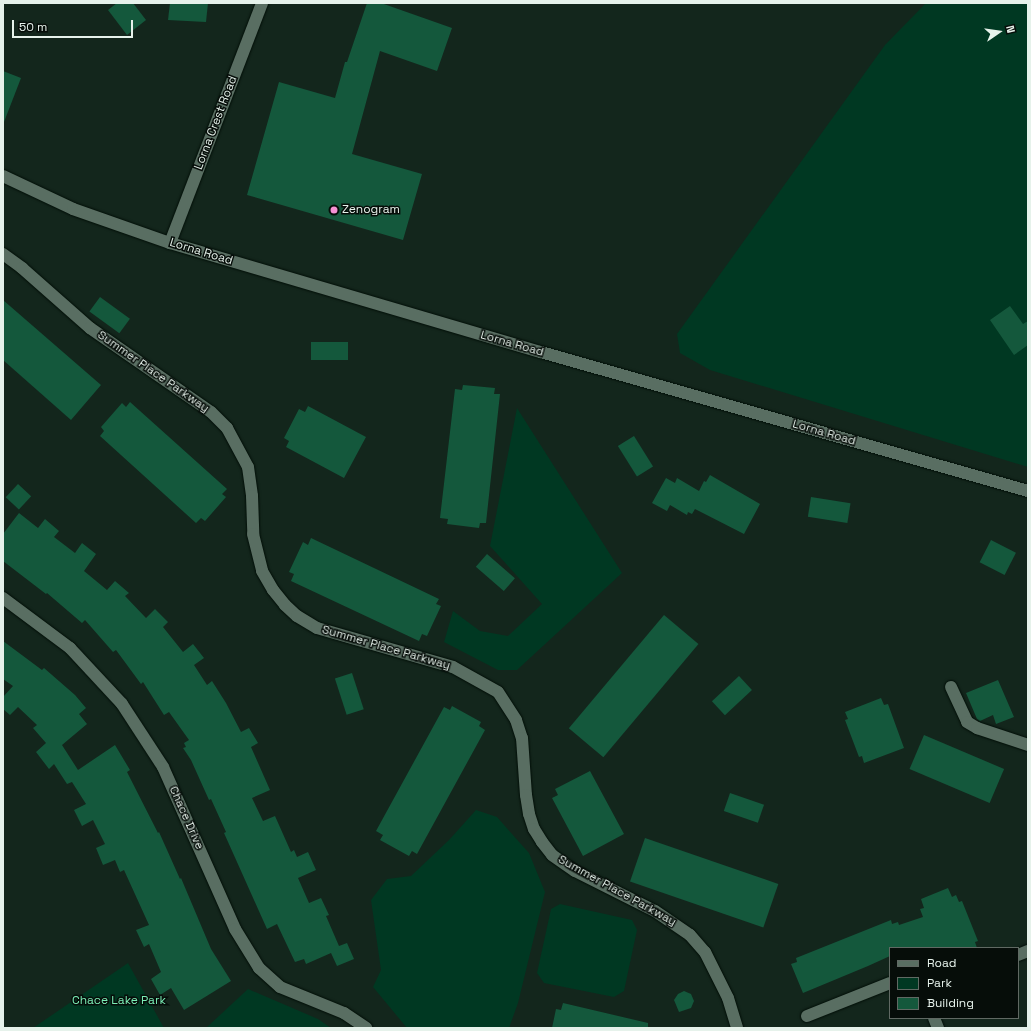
<!DOCTYPE html>
<html>
<head>
<meta charset="utf-8">
<style>
  body { margin:0 }
  #map { position:relative; width:1031px; height:1031px; overflow:hidden; background:#13261c; font-family:"Space Grotesk",sans-serif }
  div>[style] { position:absolute }
  .green>* { inset:0; background:#003822 }
  .building>* { inset:0; background:#14583c; transform-origin:0 0 }
  .roads { filter:drop-shadow(0 0 1px #010e07) drop-shadow(0 0 1px #010e07) }
  .minor>* { height:12px; margin:-6px; padding:0 6px; transform-origin:6px; border-radius:6px; background:#596e62 }
  .tertiary>* { height:12px; margin:-6px; padding:0 6px; transform-origin:6px; border-radius:6px; background:#596e62 }
  .dots>* { width:11px; height:11px; translate:-50% -50%; box-sizing:border-box; border:2px solid #060d09; border-radius:50% }
  span { translate:-50% -50%; white-space:nowrap; text-align:center; line-height:1.15; -webkit-text-stroke:3px #060d09; paint-order:stroke }
  .street-label { font-size:12px; color:#e6f2eb }
  .poi-label { font-size:12px; color:#e6f2eb }
  .left { translate:0 -50%; text-align:left }
  .park-label { font-size:12px; color:#7cefb7 }
  .frame { position:absolute; inset:0; border:4px solid #e6f2eb; pointer-events:none }
  .legend { position:absolute; left:889px; top:947px; width:130px; height:72px; box-sizing:border-box; background:#060d09; border:1px solid #606963; margin:0; padding:5px 7px; list-style:none; font-size:12px; color:#e6f2eb }
  .legend li { display:flex; align-items:center; gap:8px; height:20px }
  .legend b { width:20px; border:1px solid #606963 }
  .north { position:absolute; left:979px; top:12px; width:40px; height:40px; -webkit-text-stroke:3px #060d09; paint-order:stroke; rotate:77deg; font-size:11px; font-weight:700; line-height:16px; text-align:center; color:#e6f2eb }
  .north::after { content:''; display:block; margin:auto; width:14px; height:18px; background:#e6f2eb; clip-path:polygon(50% 0,100% 100%,50% 72%,0 100%) }
  .scale { position:absolute; left:12px; top:20px; width:121px; height:18px; box-sizing:border-box; border:2px solid #e6f2eb; border-top:0; padding-left:5px; font-size:12px; line-height:14px; white-space:nowrap; color:#e6f2eb; -webkit-text-stroke:3px #060d09; paint-order:stroke }
</style>
</head>
<body>
<div id="map">
  <div class="green">
    <div style="clip-path:polygon(926px 3px,1028px 3px,1028px 467px,710px 370px,680px 353px,677px 334px,885px 45px)"></div>
    <div style="clip-path:polygon(517px 408px,622px 573px,517px 670px,498px 670px,444px 642px,453px 611px,480px 631px,508px 636px,542px 604px,490px 546px)"></div>
    <div style="clip-path:polygon(476px 810px,497px 817px,529px 853px,545px 892px,518px 1003px,509px 1028px,407px 1028px,373px 987px,381px 970px,371px 900px,387px 879px,411px 876px,449px 840px)"></div>
    <div style="clip-path:polygon(560px 904px,632px 920px,637px 930px,624px 991px,614px 997px,544px 983px,537px 973px,551px 909px)"></div>
    <div style="clip-path:polygon(128px 963px,164px 1028px,33px 1028px)"></div>
    <div style="clip-path:polygon(248px 989px,318px 1019px,331px 1028px,206px 1028px)"></div>
  </div>
  <div class="building">
    <div style="clip-path:polygon(117px 3px,133px 3px,146px 20px,127px 35px,108px 10px)"></div>
    <div style="clip-path:polygon(170px 3px,208px 3px,206px 22px,168px 20px)"></div>
    <div style="clip-path:polygon(367px 3px,381px 3px,452px 28px,437px 71px,380px 51px,352px 154px,422px 174px,403px 240px,247px 195px,279px 82px,335px 98px,345px 62px,347px 62px)"></div>
    <div style="clip-path:polygon(3px 71px,21px 78px,4px 122px,3px 122px)"></div>
    <div style="left:100px;top:297px;width:37px;height:18px;rotate:36deg"></div>
    <div style="clip-path:polygon(3px 300px,101px 385px,71px 420px,3px 360px)"></div>
    <div style="clip-path:polygon(1010px 306px,1023px 324px,1028px 321px,1028px 345px,1014px 355px,990px 320px)"></div>
    <div style="left:311px;top:342px;width:37px;height:18px"></div>
    <div style="clip-path:polygon(463px 385px,495px 388px,494px 394px,500px 394px,486px 523px,480px 523px,479px 528px,447px 524px,448px 519px,440px 518px,455px 389px,462px 390px)"></div>
    <div style="clip-path:polygon(130px 402px,227px 489px,222px 494px,226px 497px,205px 521px,201px 518px,196px 523px,100px 436px,104px 431px,101px 427px,122px 403px,126px 407px)"></div>
    <div style="clip-path:polygon(308px 406px,366px 437px,344px 478px,286px 447px,289px 441px,284px 438px,299px 409px,305px 412px)"></div>
    <div style="left:634px;top:436px;width:36px;height:19px;rotate:58deg"></div>
    <div style="clip-path:polygon(710px 475px,760px 504px,744px 534px,695px 509px,692px 514px,688px 512px,687px 515px,670px 505px,667px 511px,652px 503px,666px 478px,675px 483px,677px 478px,699px 491px,704px 481px,706px 482px)"></div>
    <div style="left:18px;top:484px;width:18px;height:18px;rotate:43deg"></div>
    <div style="left:811px;top:497px;width:40px;height:20px;rotate:9deg"></div>
    <div style="clip-path:polygon(19px 513px,38px 528px,45px 519px,59px 531px,54px 537px,75px 553px,82px 543px,96px 554px,84px 571px,107px 590px,115px 581px,129px 593px,125px 596px,146px 618px,155px 609px,168px 622px,163px 627px,183px 652px,193px 644px,204px 658px,194px 665px,207px 685px,212px 681px,226px 703px,241px 732px,249px 728px,258px 743px,251px 747px,270px 790px,252px 798px,263px 821px,275px 816px,291px 852px,294px 850px,297px 857px,308px 852px,316px 870px,298px 878px,309px 903px,321px 898px,329px 915px,326px 916px,339px 946px,347px 943px,354px 959px,337px 966px,331px 953px,306px 964px,304px 959px,295px 962px,277px 924px,267px 929px,224px 833px,226px 832px,211px 799px,209px 800px,191px 760px,183px 748px,186px 747px,184px 743px,189px 740px,169px 712px,164px 715px,143px 682px,141px 684px,116px 650px,113px 652px,85px 620px,82px 623px,47px 593px,46px 594px,3px 561px,3px 534px)"></div>
    <div style="clip-path:polygon(311px 538px,439px 599px,436px 604px,441px 606px,427px 636px,422px 634px,419px 641px,291px 581px,294px 574px,289px 572px,303px 542px,308px 545px)"></div>
    <div style="left:991px;top:540px;width:28px;height:25px;rotate:27deg"></div>
    <div style="left:487px;top:554px;width:37px;height:17px;rotate:41deg"></div>
    <div style="left:664px;top:615px;width:45px;height:148px;rotate:40deg"></div>
    <div style="clip-path:polygon(3px 641px,42px 670px,44px 668px,75px 695px,86px 708px,79px 714px,87px 724px,62px 745px,78px 770px,115px 745px,130px 770px,127px 772px,158px 833px,159px 832px,180px 879px,181px 878px,211px 949px,231px 981px,184px 1010px,171px 988px,160px 995px,151px 979px,161px 972px,149px 944px,144px 947px,136px 930px,149px 925px,124px 870px,120px 872px,115px 860px,103px 865px,96px 848px,105px 844px,93px 820px,82px 826px,74px 810px,86px 804px,72px 782px,67px 784px,54px 764px,49px 769px,36px 752px,46px 743px,33px 728px,37px 725px,18px 707px,10px 715px,3px 709px,3px 697px,13px 686px,3px 679px)"></div>
    <div style="left:352px;top:673px;width:38px;height:18px;rotate:72deg"></div>
    <div style="left:739px;top:676px;width:19px;height:37px;rotate:47deg"></div>
    <div style="clip-path:polygon(998px 680px,1014px 717px,996px 724px,993px 715px,980px 721px,977px 719px,966px 693px)"></div>
    <div style="clip-path:polygon(881px 698px,884px 705px,888px 704px,904px 748px,864px 763px,862px 756px,859px 757px,845px 720px,848px 719px,845px 712px)"></div>
    <div style="clip-path:polygon(452px 706px,481px 722px,479px 726px,485px 730px,417px 854px,412px 851px,409px 856px,380px 840px,383px 835px,376px 831px,444px 707px,450px 710px)"></div>
    <div style="left:924px;top:735px;width:87px;height:37px;rotate:23deg"></div>
    <div style="clip-path:polygon(590px 771px,624px 834px,583px 856px,552px 798px,558px 795px,555px 789px)"></div>
    <div style="left:730px;top:793px;width:36px;height:19px;rotate:19deg"></div>
    <div style="left:645px;top:838px;width:141px;height:46px;rotate:19deg"></div>
    <div style="clip-path:polygon(948px 888px,952px 897px,956px 895px,959px 902px,962px 901px,978px 941px,975px 942px,977px 948px,890px 948px,890px 956px,868px 966px,803px 993px,791px 964px,797px 962px,796px 958px,891px 920px,892px 924px,898px 922px,899px 925px,923px 917px,920px 909px,924px 908px,921px 899px)"></div>
    <div style="clip-path:polygon(684px 991px,691px 994px,694px 1001px,691px 1008px,679px 1012px,674px 1000px,678px 994px)"></div>
    <div style="clip-path:polygon(563px 1003px,648px 1023px,648px 1028px,552px 1028px,556px 1009px,561px 1010px)"></div>
  </div>
  <div class="roads">
    <div class="minor">
      <div style="left:170px;top:243px;width:257px;rotate:-69deg"></div>
      <div style="left:3px;top:254px;width:24px;rotate:36deg"></div>
      <div style="left:22px;top:268px;width:91px;rotate:41.4deg"></div>
      <div style="left:90px;top:328px;width:147px;rotate:34.8deg"></div>
      <div style="left:211px;top:412px;width:23px;rotate:45deg"></div>
      <div style="left:227px;top:428px;width:44px;rotate:61.7deg"></div>
      <div style="left:248px;top:467px;width:29px;rotate:82deg"></div>
      <div style="left:252px;top:496px;width:38px;rotate:88deg"></div>
      <div style="left:253px;top:534px;width:38px;rotate:76deg"></div>
      <div style="left:262px;top:571px;width:22px;rotate:60deg"></div>
      <div style="left:273px;top:590px;width:19px;rotate:51deg"></div>
      <div style="left:285px;top:605px;width:16px;rotate:43deg"></div>
      <div style="left:297px;top:616px;width:23px;rotate:31deg"></div>
      <div style="left:317px;top:628px;width:141px;rotate:16deg"></div>
      <div style="left:453px;top:667px;width:51px;rotate:29.1deg"></div>
      <div style="left:498px;top:692px;width:33px;rotate:57deg"></div>
      <div style="left:516px;top:720px;width:19px;rotate:72deg"></div>
      <div style="left:522px;top:738px;width:57px;rotate:86deg"></div>
      <div style="left:526px;top:795px;width:19px;rotate:81deg"></div>
      <div style="left:529px;top:814px;width:16px;rotate:72deg"></div>
      <div style="left:534px;top:829px;width:15px;rotate:58deg"></div>
      <div style="left:542px;top:842px;width:16px;rotate:52deg"></div>
      <div style="left:552px;top:855px;width:28px;rotate:35deg"></div>
      <div style="left:575px;top:871px;width:89px;rotate:26.6deg"></div>
      <div style="left:655px;top:911px;width:42px;rotate:34.4deg"></div>
      <div style="left:690px;top:935px;width:23px;rotate:49deg"></div>
      <div style="left:705px;top:952px;width:51px;rotate:63.4deg"></div>
      <div style="left:728px;top:998px;width:31px;rotate:73deg"></div>
      <div style="left:3px;top:598px;width:84px;rotate:36.7deg"></div>
      <div style="left:70px;top:648px;width:76px;rotate:47.1deg"></div>
      <div style="left:122px;top:704px;width:75px;rotate:56.9deg"></div>
      <div style="left:163px;top:767px;width:177px;rotate:66deg"></div>
      <div style="left:235px;top:929px;width:46px;rotate:58.4deg"></div>
      <div style="left:259px;top:968px;width:28px;rotate:42deg"></div>
      <div style="left:280px;top:987px;width:69px;rotate:22.1deg"></div>
      <div style="left:344px;top:1013px;width:27px;rotate:34deg"></div>
      <div style="left:951px;top:687px;width:38px;rotate:65deg"></div>
      <div style="left:967px;top:722px;width:12px;rotate:31deg"></div>
      <div style="left:977px;top:728px;width:54px;rotate:18.4deg"></div>
      <div style="left:1018px;top:955px;width:11px;rotate:-22deg"></div>
      <div style="left:807px;top:1016px;width:89px;rotate:-21.7deg"></div>
      <div style="left:934px;top:1018px;width:11px;rotate:68deg"></div>
    </div>
    <div class="tertiary">
      <div style="left:3px;top:176px;width:77px;rotate:25.2deg"></div>
      <div style="left:73px;top:209px;width:103px;rotate:19.3deg"></div>
      <div style="left:170px;top:243px;width:387px;rotate:16.4deg"></div>
      <div style="left:541px;top:352px;width:506px;rotate:15.93deg"></div>
    </div>
  </div>
  <div class="dots">
    <div style="left:334px;top:210px;background:#f491d3"></div>
  </div>
  <div class="street-label">
    <span style="left:216px;top:123px;rotate:-69deg">Lorna Crest Road</span>
    <span style="left:201px;top:252px;rotate:17deg">Lorna Road</span>
    <span style="left:512px;top:344px;rotate:16deg">Lorna Road</span>
    <span style="left:153px;top:372px;rotate:35deg">Summer Place Parkway</span>
    <span style="left:824px;top:433px;rotate:16deg">Lorna Road</span>
    <span style="left:386px;top:648px;rotate:16deg">Summer Place Parkway</span>
    <span style="left:186px;top:818px;rotate:66deg">Chace Drive</span>
    <span style="left:617px;top:891px;rotate:29deg">Summer Place Parkway</span>
  </div>
  <div class="poi-label">
    <span class="left" style="left:342px;top:210px">Zenogram</span>
  </div>
  <div class="park-label">
    <span style="left:119px;top:1001px">Chace Lake Park</span>
  </div>
  <div class="frame"></div>
  <ul class="legend">
  <li><b style="height:5px;background:#596e62"></b>Road</li>
  <li><b style="height:11px;background:#003822"></b>Park</li>
  <li><b style="height:11px;background:#14583c"></b>Building</li>
  </ul>
  <div class="north">N</div>
  <div class="scale">50 m</div>
</div>
</body>
</html>
